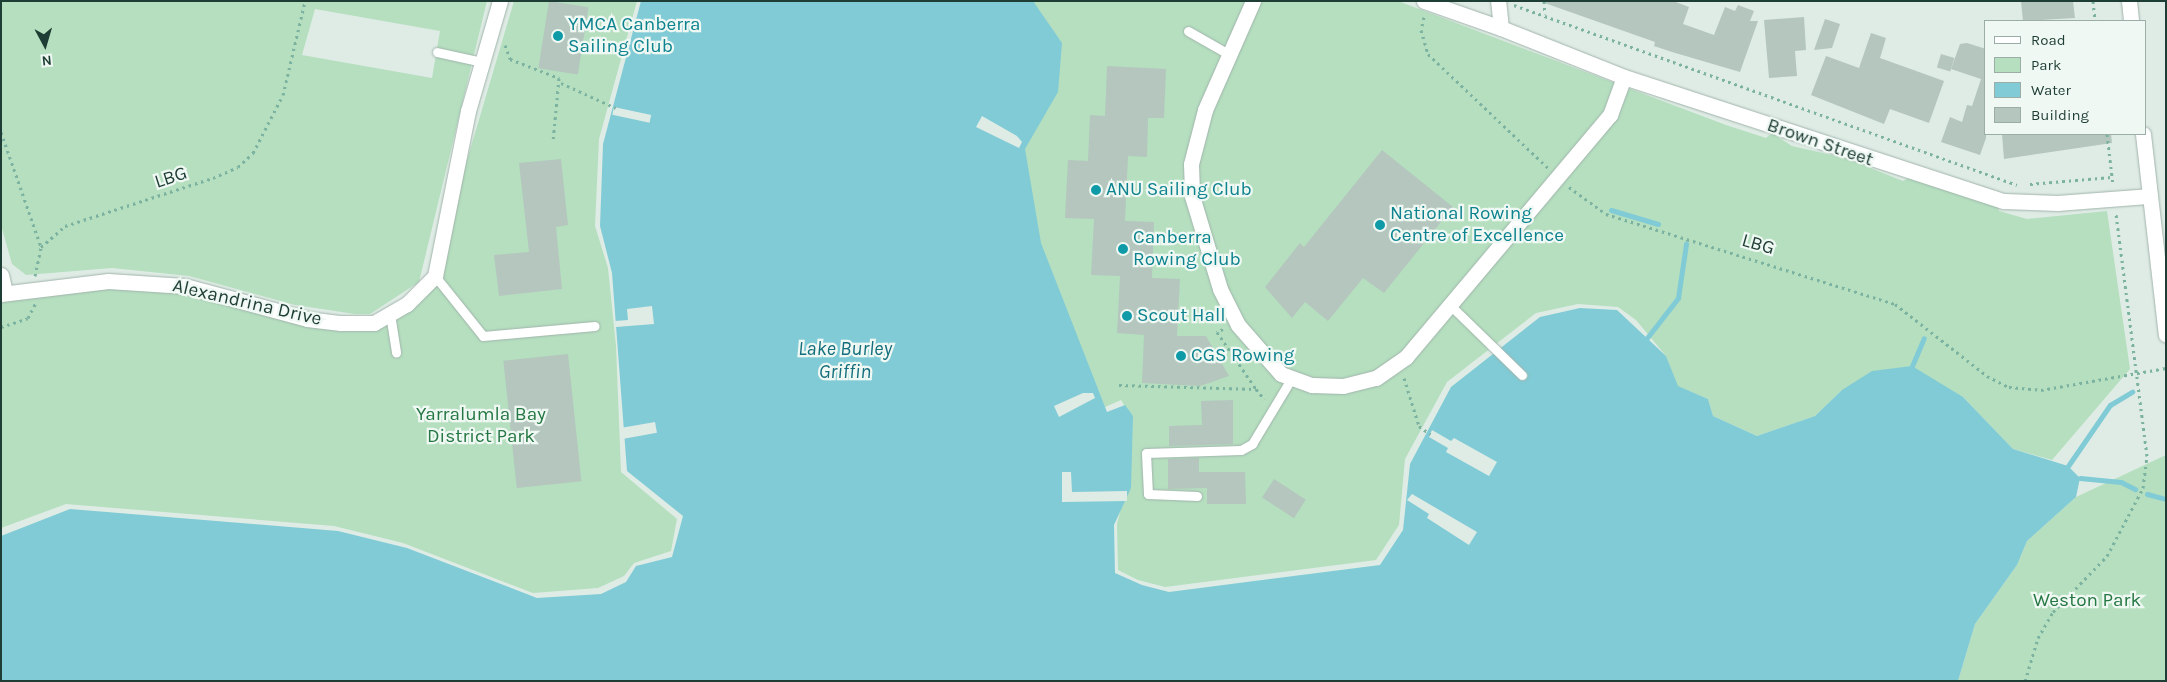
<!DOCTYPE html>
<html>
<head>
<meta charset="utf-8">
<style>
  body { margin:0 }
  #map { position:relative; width:2167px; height:682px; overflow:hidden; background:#dfece5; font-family:Karla,sans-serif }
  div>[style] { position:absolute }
  .green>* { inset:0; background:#b5dfbf }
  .water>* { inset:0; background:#81cbd6 }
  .pier>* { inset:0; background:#dfece5; transform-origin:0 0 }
  .stream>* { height:5px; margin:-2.5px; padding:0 2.5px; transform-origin:2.5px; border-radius:2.5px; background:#81cbd6 }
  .building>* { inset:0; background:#b4c6be; transform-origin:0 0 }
  .path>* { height:3px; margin-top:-1.5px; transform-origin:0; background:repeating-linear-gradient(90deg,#7cb2a0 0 2.5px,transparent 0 6.5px) }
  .roads { filter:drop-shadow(0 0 1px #a1b4ac) drop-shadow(0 0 1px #a1b4ac) }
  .lane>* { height:9px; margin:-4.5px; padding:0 4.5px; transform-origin:4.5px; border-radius:4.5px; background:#fff }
  .street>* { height:15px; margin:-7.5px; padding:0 7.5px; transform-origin:7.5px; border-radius:7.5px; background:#fff }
  .secondary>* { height:15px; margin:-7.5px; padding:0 7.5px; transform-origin:7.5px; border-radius:7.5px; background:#fff }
  .dots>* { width:14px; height:14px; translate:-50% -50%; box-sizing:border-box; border:2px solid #eff8f3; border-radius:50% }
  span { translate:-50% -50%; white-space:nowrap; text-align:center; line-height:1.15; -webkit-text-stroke:4.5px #eff8f3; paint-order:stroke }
  .culture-label { font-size:19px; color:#0d838f }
  .left { translate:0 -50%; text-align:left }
  .street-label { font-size:19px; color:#1e3d34 }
  .park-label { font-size:19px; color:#257743 }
  .water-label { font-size:20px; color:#146e7d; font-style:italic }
  .frame { position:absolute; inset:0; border:2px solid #1e3d34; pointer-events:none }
  .legend { position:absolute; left:1984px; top:20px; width:162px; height:115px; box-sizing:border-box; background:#eff8f3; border:1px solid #9bada7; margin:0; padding:6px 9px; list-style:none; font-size:15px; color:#1e3d34 }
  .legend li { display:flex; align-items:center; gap:10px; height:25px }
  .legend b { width:25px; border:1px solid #9bada7 }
  .north { position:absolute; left:20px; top:20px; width:50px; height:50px; -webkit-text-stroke:4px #eff8f3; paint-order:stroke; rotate:174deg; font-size:14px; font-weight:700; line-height:20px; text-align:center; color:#1e3d34 }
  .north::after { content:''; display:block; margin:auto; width:18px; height:22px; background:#1e3d34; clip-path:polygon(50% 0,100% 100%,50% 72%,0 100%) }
</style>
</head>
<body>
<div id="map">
  <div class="green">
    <div style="clip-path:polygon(evenodd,1px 1px,487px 1px,419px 282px,370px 314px,355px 314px,295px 305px,189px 276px,112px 268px,26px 275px,12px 264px,1px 225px,1px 1px,315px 9px,440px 31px,432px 78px,302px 55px,315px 9px)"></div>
    <div style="clip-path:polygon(514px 1px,637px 1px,599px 139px,595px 226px,608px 268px,616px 346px,621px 472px,677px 519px,671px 551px,634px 563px,624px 576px,598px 588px,533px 593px,403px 543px,334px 526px,66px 504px,1px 528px,1px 300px,104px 288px,182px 293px,303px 326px,338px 330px,371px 330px,404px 311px,437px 262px)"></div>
    <div style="clip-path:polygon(1033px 1px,1398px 1px,1726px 125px,1766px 138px,1772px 133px,1792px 146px,1845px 158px,1903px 181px,1924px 169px,1994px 190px,1999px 211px,2027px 219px,2107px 211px,2130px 369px,2052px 460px,2013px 449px,1963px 397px,1842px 390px,1815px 416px,1757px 436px,1713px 416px,1708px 399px,1677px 386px,1666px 356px,1636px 320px,1618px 307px,1578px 304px,1536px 313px,1447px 382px,1405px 459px,1399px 525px,1376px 560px,1165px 587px,1138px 580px,1118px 570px,1117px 524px,1127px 483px,1128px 411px,1121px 400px,1103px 408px,1035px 239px,1019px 149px)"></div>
    <div style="clip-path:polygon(2166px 455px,2166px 681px,1958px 681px,1975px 624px,2017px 565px,2027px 541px,2076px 497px)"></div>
  </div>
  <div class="water">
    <div style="clip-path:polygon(641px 1px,1033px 1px,1062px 43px,1058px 92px,1025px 149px,1041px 243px,1107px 412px,1125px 405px,1133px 416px,1131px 488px,1114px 525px,1115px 573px,1142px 585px,1169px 592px,1380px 565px,1403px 530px,1410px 464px,1451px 387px,1540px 317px,1580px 308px,1617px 310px,1666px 356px,1678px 386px,1708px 399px,1713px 416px,1757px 436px,1815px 416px,1842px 390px,1872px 371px,1912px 366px,1963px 397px,2013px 449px,2068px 466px,2080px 478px,2076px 497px,2027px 541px,2017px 565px,1975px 624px,1958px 681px,1px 681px,1px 536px,70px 509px,338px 531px,407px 548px,537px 598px,601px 594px,626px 582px,636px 566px,672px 557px,683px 516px,627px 471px,612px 273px,600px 226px,603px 144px)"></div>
  </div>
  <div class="pier">
    <div style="left:614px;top:107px;width:38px;height:8px;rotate:12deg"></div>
    <div style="clip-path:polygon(982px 116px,1017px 136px,1022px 142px,1019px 148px,976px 127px)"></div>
    <div style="clip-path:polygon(652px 306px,654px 324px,616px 327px,615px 321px,628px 320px,627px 309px)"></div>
    <div style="clip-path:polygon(1083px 393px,1093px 393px,1095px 398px,1059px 417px,1054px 406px)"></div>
    <div style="left:655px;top:422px;width:11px;height:35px;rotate:80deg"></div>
    <div style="clip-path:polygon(1432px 430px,1451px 441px,1454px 438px,1497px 462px,1489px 476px,1446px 452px,1448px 448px,1429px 437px)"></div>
    <div style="clip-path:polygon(1062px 472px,1071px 472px,1072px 492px,1127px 491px,1127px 501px,1062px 502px)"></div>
    <div style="clip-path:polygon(1412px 494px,1477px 532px,1469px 545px,1427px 518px,1429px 514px,1407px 500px)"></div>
  </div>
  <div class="stream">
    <div style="left:1611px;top:210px;width:49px;rotate:16.6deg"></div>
    <div style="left:1643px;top:343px;width:57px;rotate:-52.1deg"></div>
    <div style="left:1678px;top:298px;width:55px;rotate:-81.6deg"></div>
    <div style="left:1912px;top:366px;width:30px;rotate:-67deg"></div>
    <div style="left:2068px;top:466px;width:74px;rotate:-55.5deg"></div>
    <div style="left:2110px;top:405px;width:26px;rotate:-31deg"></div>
    <div style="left:2080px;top:478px;width:41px;rotate:5.6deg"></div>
    <div style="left:2121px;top:482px;width:16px;rotate:27deg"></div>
    <div style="left:2147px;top:494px;width:20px;rotate:15deg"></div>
  </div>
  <div class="building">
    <div style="left:549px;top:1px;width:40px;height:68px;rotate:9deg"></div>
    <div style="clip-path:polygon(1539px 1px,1673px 1px,1689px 7px,1683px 24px,1714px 35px,1725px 7px,1735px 11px,1738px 5px,1754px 11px,1750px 21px,1758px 21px,1740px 72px,1672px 52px,1654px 46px,1655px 42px)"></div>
    <div style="clip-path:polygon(2021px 1px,2073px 1px,2075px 18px,2023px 21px)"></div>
    <div style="clip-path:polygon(1804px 17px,1806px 50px,1795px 51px,1797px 76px,1769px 78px,1764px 20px)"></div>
    <div style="clip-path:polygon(1825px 19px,1840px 24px,1832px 48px,1814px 50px)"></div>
    <div style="clip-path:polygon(1871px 33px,1886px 38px,1880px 58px,1944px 81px,1929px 123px,1890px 109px,1884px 124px,1811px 95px,1826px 56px,1859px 68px)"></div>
    <div style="clip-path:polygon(1967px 43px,1986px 49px,1986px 138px,1980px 155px,1941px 142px,1950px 117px,1962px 122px,1967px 105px,1972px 106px,1981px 79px,1951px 69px,1960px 44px)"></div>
    <div style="left:1941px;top:54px;width:14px;height:14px;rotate:17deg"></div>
    <div style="clip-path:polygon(1107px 66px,1166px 69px,1164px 118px,1148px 118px,1147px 157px,1128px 156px,1125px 221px,1154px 222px,1152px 278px,1180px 279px,1177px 336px,1206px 336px,1229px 376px,1200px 386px,1142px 383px,1144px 335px,1117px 333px,1120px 276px,1091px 275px,1094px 219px,1065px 218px,1068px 160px,1088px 161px,1090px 115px,1105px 116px)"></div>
    <div style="clip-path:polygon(2002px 134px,2111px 134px,2112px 143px,2004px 159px)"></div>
    <div style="clip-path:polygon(1382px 150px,1453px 207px,1384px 293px,1363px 278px,1328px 321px,1305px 302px,1292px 318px,1265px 287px,1300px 243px,1304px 247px)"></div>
    <div style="clip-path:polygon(561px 159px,568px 225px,556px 227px,562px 289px,499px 296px,494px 255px,529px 252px,519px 163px)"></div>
    <div style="left:568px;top:354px;width:128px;height:65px;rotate:84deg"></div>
    <div style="clip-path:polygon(1233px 400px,1233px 444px,1169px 446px,1169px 426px,1202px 425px,1201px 401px)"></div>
    <div style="clip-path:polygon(1199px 458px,1199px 472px,1245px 472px,1246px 504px,1207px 504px,1207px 488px,1168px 489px,1168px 459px)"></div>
    <div style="left:1274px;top:479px;width:38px;height:22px;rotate:33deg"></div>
  </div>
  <div class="path">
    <div style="left:1544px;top:1px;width:13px;rotate:86deg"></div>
    <div style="left:2093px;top:1px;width:20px;rotate:84deg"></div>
    <div style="left:1514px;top:5px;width:534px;rotate:19.69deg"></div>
    <div style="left:1424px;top:17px;width:13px;rotate:103deg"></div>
    <div style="left:1421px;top:30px;width:25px;rotate:74deg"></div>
    <div style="left:1428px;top:54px;width:166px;rotate:43.5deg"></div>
    <div style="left:505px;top:45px;width:15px;rotate:70deg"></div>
    <div style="left:510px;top:59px;width:53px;rotate:21.2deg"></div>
    <div style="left:559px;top:78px;width:63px;rotate:95.4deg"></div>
    <div style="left:561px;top:83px;width:60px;rotate:24.4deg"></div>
    <div style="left:1px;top:132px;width:122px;rotate:70.8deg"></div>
    <div style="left:2107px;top:134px;width:51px;rotate:83.3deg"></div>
    <div style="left:2030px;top:184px;width:82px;rotate:-4.9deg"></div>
    <div style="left:1569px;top:187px;width:46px;rotate:36.1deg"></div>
    <div style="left:1606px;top:214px;width:303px;rotate:17.3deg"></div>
    <div style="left:1895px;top:304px;width:117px;rotate:38deg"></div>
    <div style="left:1987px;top:376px;width:25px;rotate:27deg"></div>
    <div style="left:2009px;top:387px;width:32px;rotate:5deg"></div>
    <div style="left:2041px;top:390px;width:127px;rotate:-10deg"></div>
    <div style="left:35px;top:276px;width:30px;rotate:-78deg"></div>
    <div style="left:41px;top:247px;width:32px;rotate:-41deg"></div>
    <div style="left:65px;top:226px;width:156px;rotate:-18deg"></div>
    <div style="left:213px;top:178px;width:27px;rotate:-24deg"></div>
    <div style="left:238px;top:167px;width:21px;rotate:-43deg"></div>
    <div style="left:253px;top:153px;width:65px;rotate:-62.7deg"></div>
    <div style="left:283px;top:95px;width:97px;rotate:-76.8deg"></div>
    <div style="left:1px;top:327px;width:28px;rotate:-18deg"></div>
    <div style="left:28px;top:318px;width:16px;rotate:-63deg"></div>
    <div style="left:1223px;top:329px;width:7px;rotate:153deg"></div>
    <div style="left:1217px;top:332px;width:69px;rotate:55.6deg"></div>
    <div style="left:1404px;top:378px;width:50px;rotate:72.6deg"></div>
    <div style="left:1419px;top:426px;width:14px;rotate:36deg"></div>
    <div style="left:1119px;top:385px;width:137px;rotate:1.7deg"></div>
    <div style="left:1256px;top:389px;width:13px;rotate:51deg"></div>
    <div style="left:2025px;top:681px;width:45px;rotate:-73.2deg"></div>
    <div style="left:2038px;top:638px;width:30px;rotate:-60deg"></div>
    <div style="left:2053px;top:612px;width:78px;rotate:-46deg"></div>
    <div style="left:2107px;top:556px;width:77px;rotate:-62.1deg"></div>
    <div style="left:2143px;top:488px;width:32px;rotate:-83deg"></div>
    <div style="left:2147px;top:456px;width:244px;rotate:-97.3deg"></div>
  </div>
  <div class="roads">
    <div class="lane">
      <div style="left:1188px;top:31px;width:48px;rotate:29.7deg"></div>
      <div style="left:437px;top:52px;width:46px;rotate:12.5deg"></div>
      <div style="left:435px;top:276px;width:77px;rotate:51.3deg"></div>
      <div style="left:483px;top:336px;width:112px;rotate:-5.1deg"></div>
      <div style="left:1451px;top:306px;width:99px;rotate:44.2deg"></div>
      <div style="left:390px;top:314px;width:39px;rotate:81deg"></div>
      <div style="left:1197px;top:496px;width:49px;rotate:-177.7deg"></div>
      <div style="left:1148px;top:494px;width:41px;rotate:-92.8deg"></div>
      <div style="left:1146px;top:453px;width:95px;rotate:-1.8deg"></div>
      <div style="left:1241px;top:450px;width:13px;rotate:-29deg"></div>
      <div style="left:1252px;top:444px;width:76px;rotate:-59deg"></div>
    </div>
    <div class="street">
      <div style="left:1253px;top:1px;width:119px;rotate:113.8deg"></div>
      <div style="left:1205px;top:110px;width:56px;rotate:104.5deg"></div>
      <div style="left:1191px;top:164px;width:32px;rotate:88deg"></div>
      <div style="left:1192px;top:196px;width:97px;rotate:73.2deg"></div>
      <div style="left:1220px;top:289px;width:40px;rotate:63.4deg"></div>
      <div style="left:1238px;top:325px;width:65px;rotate:48.7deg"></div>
      <div style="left:1281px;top:374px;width:33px;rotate:20deg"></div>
      <div style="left:1312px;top:385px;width:31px;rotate:2deg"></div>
      <div style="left:1343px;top:386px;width:34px;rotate:-14deg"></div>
      <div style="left:1376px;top:378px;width:37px;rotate:-35deg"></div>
      <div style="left:1406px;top:357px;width:317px;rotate:-49.9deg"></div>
      <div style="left:1610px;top:115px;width:40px;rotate:-69.8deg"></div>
      <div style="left:2129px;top:1px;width:20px;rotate:84deg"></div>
      <div style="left:1501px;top:28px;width:132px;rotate:21.7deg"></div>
      <div style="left:1624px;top:77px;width:400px;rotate:18.1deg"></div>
      <div style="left:2004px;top:201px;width:54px;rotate:2.1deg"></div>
      <div style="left:2058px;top:203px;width:92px;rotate:-4.4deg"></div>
      <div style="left:2143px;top:134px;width:202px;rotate:83.5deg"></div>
    </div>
    <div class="secondary">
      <div style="left:1424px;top:1px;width:82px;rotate:19.3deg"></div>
      <div style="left:1501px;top:28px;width:27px;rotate:-96deg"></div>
      <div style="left:1px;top:275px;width:18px;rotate:77deg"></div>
      <div style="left:1px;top:294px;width:108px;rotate:-6.9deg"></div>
      <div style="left:108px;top:281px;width:77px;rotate:3.7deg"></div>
      <div style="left:185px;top:286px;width:126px;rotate:15.1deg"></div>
      <div style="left:307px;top:319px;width:34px;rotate:7deg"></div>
      <div style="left:341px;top:323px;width:33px"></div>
      <div style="left:374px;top:323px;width:38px;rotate:-30deg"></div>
      <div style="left:407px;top:304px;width:40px;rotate:-45deg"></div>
      <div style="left:435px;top:276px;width:168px;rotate:-78.7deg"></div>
      <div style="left:468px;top:111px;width:115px;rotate:-73.8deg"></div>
    </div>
  </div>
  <div class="dots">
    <div style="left:558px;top:36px;background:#0f9aa8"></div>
    <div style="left:1096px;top:190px;background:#0f9aa8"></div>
    <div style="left:1380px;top:225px;background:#0f9aa8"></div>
    <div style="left:1123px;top:249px;background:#0f9aa8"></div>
    <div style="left:1127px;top:316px;background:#0f9aa8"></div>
    <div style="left:1181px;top:356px;background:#0f9aa8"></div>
  </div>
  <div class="culture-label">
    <span class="left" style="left:568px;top:36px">YMCA Canberra<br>Sailing Club</span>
    <span class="left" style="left:1106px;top:190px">ANU Sailing Club</span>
    <span class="left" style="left:1390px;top:225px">National Rowing<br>Centre of Excellence</span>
    <span class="left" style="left:1133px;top:249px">Canberra<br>Rowing Club</span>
    <span class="left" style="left:1137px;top:316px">Scout Hall</span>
    <span class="left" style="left:1191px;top:356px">CGS Rowing</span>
  </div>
  <div class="street-label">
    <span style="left:1820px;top:143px;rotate:19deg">Brown Street</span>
    <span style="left:171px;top:178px;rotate:-18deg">LBG</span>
    <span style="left:1758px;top:245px;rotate:16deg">LBG</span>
    <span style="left:247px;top:303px;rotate:13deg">Alexandrina Drive</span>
  </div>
  <div class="park-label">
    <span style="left:481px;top:426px">Yarralumla Bay<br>District Park</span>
    <span style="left:2087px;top:601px">Weston Park</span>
  </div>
  <div class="water-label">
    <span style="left:845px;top:360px">Lake Burley<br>Griffin</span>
  </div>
  <div class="frame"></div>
  <ul class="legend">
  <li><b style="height:6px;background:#fff"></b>Road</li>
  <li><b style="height:14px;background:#b5dfbf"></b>Park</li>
  <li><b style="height:14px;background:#81cbd6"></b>Water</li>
  <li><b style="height:14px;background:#b4c6be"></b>Building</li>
  </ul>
  <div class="north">N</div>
</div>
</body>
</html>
